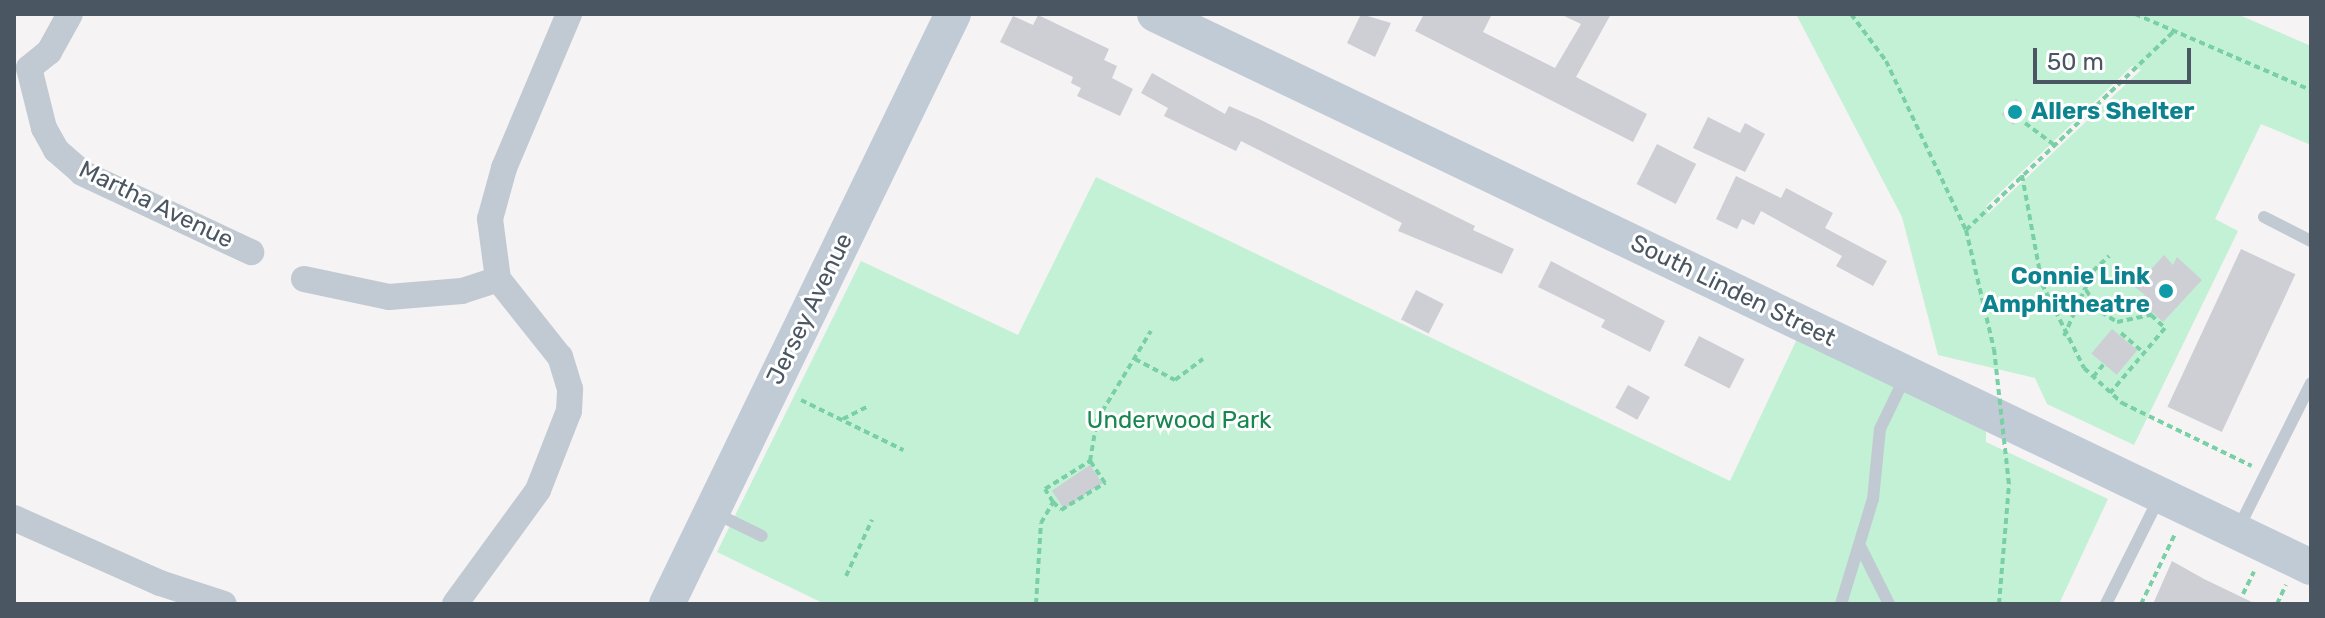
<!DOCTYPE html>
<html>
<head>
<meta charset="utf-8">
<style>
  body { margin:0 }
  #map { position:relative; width:2325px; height:618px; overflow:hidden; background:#f5f3f3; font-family:Rubik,sans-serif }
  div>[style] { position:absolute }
  .green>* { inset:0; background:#c3f1d5 }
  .building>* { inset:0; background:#cdcfd5; transform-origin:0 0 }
  .path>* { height:4px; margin-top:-2px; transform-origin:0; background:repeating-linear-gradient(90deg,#7ad0a6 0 6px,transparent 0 10px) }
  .lane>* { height:12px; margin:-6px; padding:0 6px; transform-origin:6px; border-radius:6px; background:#c1cad2 }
  .street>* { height:26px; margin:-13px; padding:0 13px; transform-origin:13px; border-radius:13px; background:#c1cad2 }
  .secondary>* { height:36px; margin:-18px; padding:0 18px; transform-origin:18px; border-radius:18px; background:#c1cbd6 }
  .path-bridge>* { height:4px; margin-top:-2px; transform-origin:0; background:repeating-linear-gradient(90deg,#7ad0a6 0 6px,transparent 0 10px) }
  .dots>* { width:22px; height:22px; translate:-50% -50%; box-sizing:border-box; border:4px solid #fff; border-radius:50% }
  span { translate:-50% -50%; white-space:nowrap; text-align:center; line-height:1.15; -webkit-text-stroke:6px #fff; paint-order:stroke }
  .culture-label { font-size:24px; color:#0d838f; font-weight:700 }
  .left { translate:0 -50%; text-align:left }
  .right { translate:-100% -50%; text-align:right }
  .street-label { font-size:24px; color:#4a5661 }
  .park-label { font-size:24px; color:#17864f }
  .frame { position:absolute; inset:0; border:16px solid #4a5661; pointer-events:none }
  .scale { position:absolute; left:2033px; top:48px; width:158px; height:36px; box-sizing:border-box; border:4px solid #4a5661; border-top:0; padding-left:10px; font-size:24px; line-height:28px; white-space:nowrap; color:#4a5661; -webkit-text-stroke:6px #fff; paint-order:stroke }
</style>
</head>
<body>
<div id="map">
  <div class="green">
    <div style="clip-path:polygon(evenodd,1796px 14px,2237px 14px,2311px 46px,2311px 145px,2261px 124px,2215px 219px,2238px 231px,2134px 445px,2047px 404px,2035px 378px,1938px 355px,1902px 217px,1796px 14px,2132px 66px,2141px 70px,1988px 214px,1986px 206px,2132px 66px)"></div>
    <div style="clip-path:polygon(1096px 177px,1730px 481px,1798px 337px,1986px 431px,1986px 442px,2108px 499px,2059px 604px,825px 604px,717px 552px,861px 261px,1018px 335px)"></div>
  </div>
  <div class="building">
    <div style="clip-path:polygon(1361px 14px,1391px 23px,1375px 57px,1347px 43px)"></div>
    <div style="clip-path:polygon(1424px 14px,1492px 14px,1483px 32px,1555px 68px,1581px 24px,1560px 14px,1611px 14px,1576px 77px,1647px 114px,1633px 142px,1415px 31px)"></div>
    <div style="clip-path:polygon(1038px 15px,1109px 49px,1104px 60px,1117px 66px,1112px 78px,1133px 89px,1120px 116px,1077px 96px,1081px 88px,1071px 83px,1073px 77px,1000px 42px,1013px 16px,1033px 25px)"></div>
    <div style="clip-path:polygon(1152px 73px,1225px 114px,1229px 106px,1259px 119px,1475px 226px,1473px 230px,1514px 249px,1502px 274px,1398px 231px,1402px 223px,1241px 141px,1236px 151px,1164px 116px,1168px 108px,1141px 93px)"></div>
    <div style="left:2016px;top:99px;width:16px;height:21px;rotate:43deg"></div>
    <div style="clip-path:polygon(1708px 117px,1740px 133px,1745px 123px,1765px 134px,1745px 172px,1693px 148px)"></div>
    <div style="left:1657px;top:144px;width:44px;height:45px;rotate:27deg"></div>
    <div style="clip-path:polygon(1736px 176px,1781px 198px,1786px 188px,1833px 213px,1825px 228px,1887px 261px,1873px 286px,1836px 266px,1842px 256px,1761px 211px,1754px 225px,1742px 219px,1737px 229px,1716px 219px)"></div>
    <div style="left:2241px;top:249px;width:60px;height:174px;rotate:25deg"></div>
    <div style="clip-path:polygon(2164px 255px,2173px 265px,2177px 257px,2202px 280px,2163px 322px,2139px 300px,2145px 295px,2135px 287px)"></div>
    <div style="clip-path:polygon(1551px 261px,1665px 321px,1650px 352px,1601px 327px,1605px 320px,1538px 287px)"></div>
    <div style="left:1416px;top:290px;width:31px;height:33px;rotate:27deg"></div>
    <div style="left:2112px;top:329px;width:33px;height:32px;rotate:40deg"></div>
    <div style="left:1699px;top:336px;width:51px;height:33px;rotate:27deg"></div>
    <div style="left:1628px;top:385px;width:25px;height:26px;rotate:29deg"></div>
    <div style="left:1090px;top:465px;width:22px;height:46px;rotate:56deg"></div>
    <div style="clip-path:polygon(2172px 561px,2204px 579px,2256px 604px,2153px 604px)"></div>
  </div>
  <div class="path">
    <div style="left:1851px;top:14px;width:59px;rotate:53.3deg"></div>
    <div style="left:1886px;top:61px;width:187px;rotate:64.7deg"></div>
    <div style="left:1966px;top:230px;width:122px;rotate:76.8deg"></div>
    <div style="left:2135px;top:14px;width:192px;rotate:23.4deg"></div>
    <div style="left:2025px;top:123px;width:36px;rotate:37deg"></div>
    <div style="left:2022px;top:175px;width:111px;rotate:79.6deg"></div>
    <div style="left:2042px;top:284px;width:94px;rotate:63.4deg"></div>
    <div style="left:2084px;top:368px;width:52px;rotate:42.6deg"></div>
    <div style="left:2122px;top:403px;width:144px;rotate:25.9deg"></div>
    <div style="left:1966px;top:230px;width:288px;rotate:-43.7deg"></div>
    <div style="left:2086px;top:290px;width:27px;rotate:56deg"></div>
    <div style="left:2101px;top:312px;width:19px;rotate:32deg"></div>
    <div style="left:2117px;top:322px;width:35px;rotate:-12deg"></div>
    <div style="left:2151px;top:315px;width:19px;rotate:43deg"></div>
    <div style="left:2165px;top:328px;width:85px;rotate:130.2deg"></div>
    <div style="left:2135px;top:300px;width:22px;rotate:43deg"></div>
    <div style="left:2121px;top:333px;width:30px;rotate:41deg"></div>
    <div style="left:2064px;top:336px;width:71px;rotate:-66deg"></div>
    <div style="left:2093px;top:271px;width:22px;rotate:-43deg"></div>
    <div style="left:1135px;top:359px;width:45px;rotate:27.7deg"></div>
    <div style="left:1175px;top:380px;width:35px;rotate:-37deg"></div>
    <div style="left:2093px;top:377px;width:17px;rotate:-50deg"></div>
    <div style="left:801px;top:400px;width:114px;rotate:26.1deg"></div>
    <div style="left:843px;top:419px;width:27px;rotate:-27deg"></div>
    <div style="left:1053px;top:502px;width:11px;rotate:45deg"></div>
    <div style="left:1061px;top:510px;width:52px;rotate:-31.5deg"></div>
    <div style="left:1105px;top:483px;width:27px;rotate:-124deg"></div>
    <div style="left:846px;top:576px;width:62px;rotate:-65.1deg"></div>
    <div style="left:2243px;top:594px;width:25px;rotate:-64deg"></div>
    <div style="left:1036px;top:604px;width:81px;rotate:-86.5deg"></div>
    <div style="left:1041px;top:523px;width:24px;rotate:-60deg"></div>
    <div style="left:1053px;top:502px;width:15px;rotate:-122deg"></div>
    <div style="left:1045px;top:489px;width:53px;rotate:-31.9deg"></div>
    <div style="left:1090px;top:461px;width:42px;rotate:-80.3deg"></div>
    <div style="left:1097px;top:420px;width:104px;rotate:-58.8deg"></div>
    <div style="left:1999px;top:604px;width:120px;rotate:-85.2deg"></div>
    <div style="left:2141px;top:604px;width:78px;rotate:-64.1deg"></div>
    <div style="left:2277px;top:604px;width:21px;rotate:-65deg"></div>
  </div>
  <div class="lane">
    <div style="left:2264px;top:217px;width:53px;rotate:27.1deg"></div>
    <div style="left:715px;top:513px;width:52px;rotate:26.1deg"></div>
    <div style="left:2238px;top:529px;width:163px;rotate:-63.4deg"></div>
    <div style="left:1861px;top:548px;width:63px;rotate:63.4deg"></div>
    <div style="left:1841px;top:604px;width:110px;rotate:-73.1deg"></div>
    <div style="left:1873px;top:499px;width:70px;rotate:-84.3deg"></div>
    <div style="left:1880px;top:429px;width:58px;rotate:-64.3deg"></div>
    <div style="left:2106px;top:604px;width:119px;rotate:-63.4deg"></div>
  </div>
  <div class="street">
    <div style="left:29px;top:68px;width:62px;rotate:76deg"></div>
    <div style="left:44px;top:128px;width:25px;rotate:61deg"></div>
    <div style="left:56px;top:150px;width:35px;rotate:41deg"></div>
    <div style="left:82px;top:173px;width:187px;rotate:25.1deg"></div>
    <div style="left:29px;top:68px;width:26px;rotate:-39deg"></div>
    <div style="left:49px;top:52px;width:43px;rotate:-61.1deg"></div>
    <div style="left:304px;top:279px;width:87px;rotate:12deg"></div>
    <div style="left:389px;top:297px;width:73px;rotate:-4.7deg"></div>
    <div style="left:462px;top:291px;width:38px;rotate:-18deg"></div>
    <div style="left:14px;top:518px;width:160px;rotate:24deg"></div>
    <div style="left:160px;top:583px;width:67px;rotate:18.2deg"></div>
    <div style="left:455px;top:604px;width:141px;rotate:-53.9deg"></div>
    <div style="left:538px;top:490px;width:85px;rotate:-68.6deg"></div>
    <div style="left:569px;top:411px;width:22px;rotate:-87deg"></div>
    <div style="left:570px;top:389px;width:34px;rotate:-107deg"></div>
    <div style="left:560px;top:357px;width:100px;rotate:-128.5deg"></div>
    <div style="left:498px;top:279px;width:61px;rotate:-97.6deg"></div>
    <div style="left:490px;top:219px;width:53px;rotate:-74.6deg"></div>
    <div style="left:504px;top:168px;width:167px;rotate:-67.1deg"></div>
  </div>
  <div class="secondary">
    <div style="left:1155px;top:14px;width:1281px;rotate:25.57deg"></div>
    <div style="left:667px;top:604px;width:656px;rotate:-64.14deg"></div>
  </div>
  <div class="path-bridge">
    <div style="left:1994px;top:349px;width:136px;rotate:83.7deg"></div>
  </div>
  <div class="dots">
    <div style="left:2015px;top:112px;background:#0f9aa8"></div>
    <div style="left:2166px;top:291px;background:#0f9aa8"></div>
  </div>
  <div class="culture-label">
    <span class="left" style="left:2031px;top:112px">Allers Shelter</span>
    <span class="right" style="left:2150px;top:291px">Connie Link<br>Amphitheatre</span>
  </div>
  <div class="street-label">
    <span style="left:156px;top:205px;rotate:26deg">Martha Avenue</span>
    <span style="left:1733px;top:291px;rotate:26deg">South Linden Street</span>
    <span style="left:810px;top:309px;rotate:-64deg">Jersey Avenue</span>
  </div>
  <div class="park-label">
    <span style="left:1179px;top:421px">Underwood Park</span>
  </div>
  <div class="frame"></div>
  <div class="scale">50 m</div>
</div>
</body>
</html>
